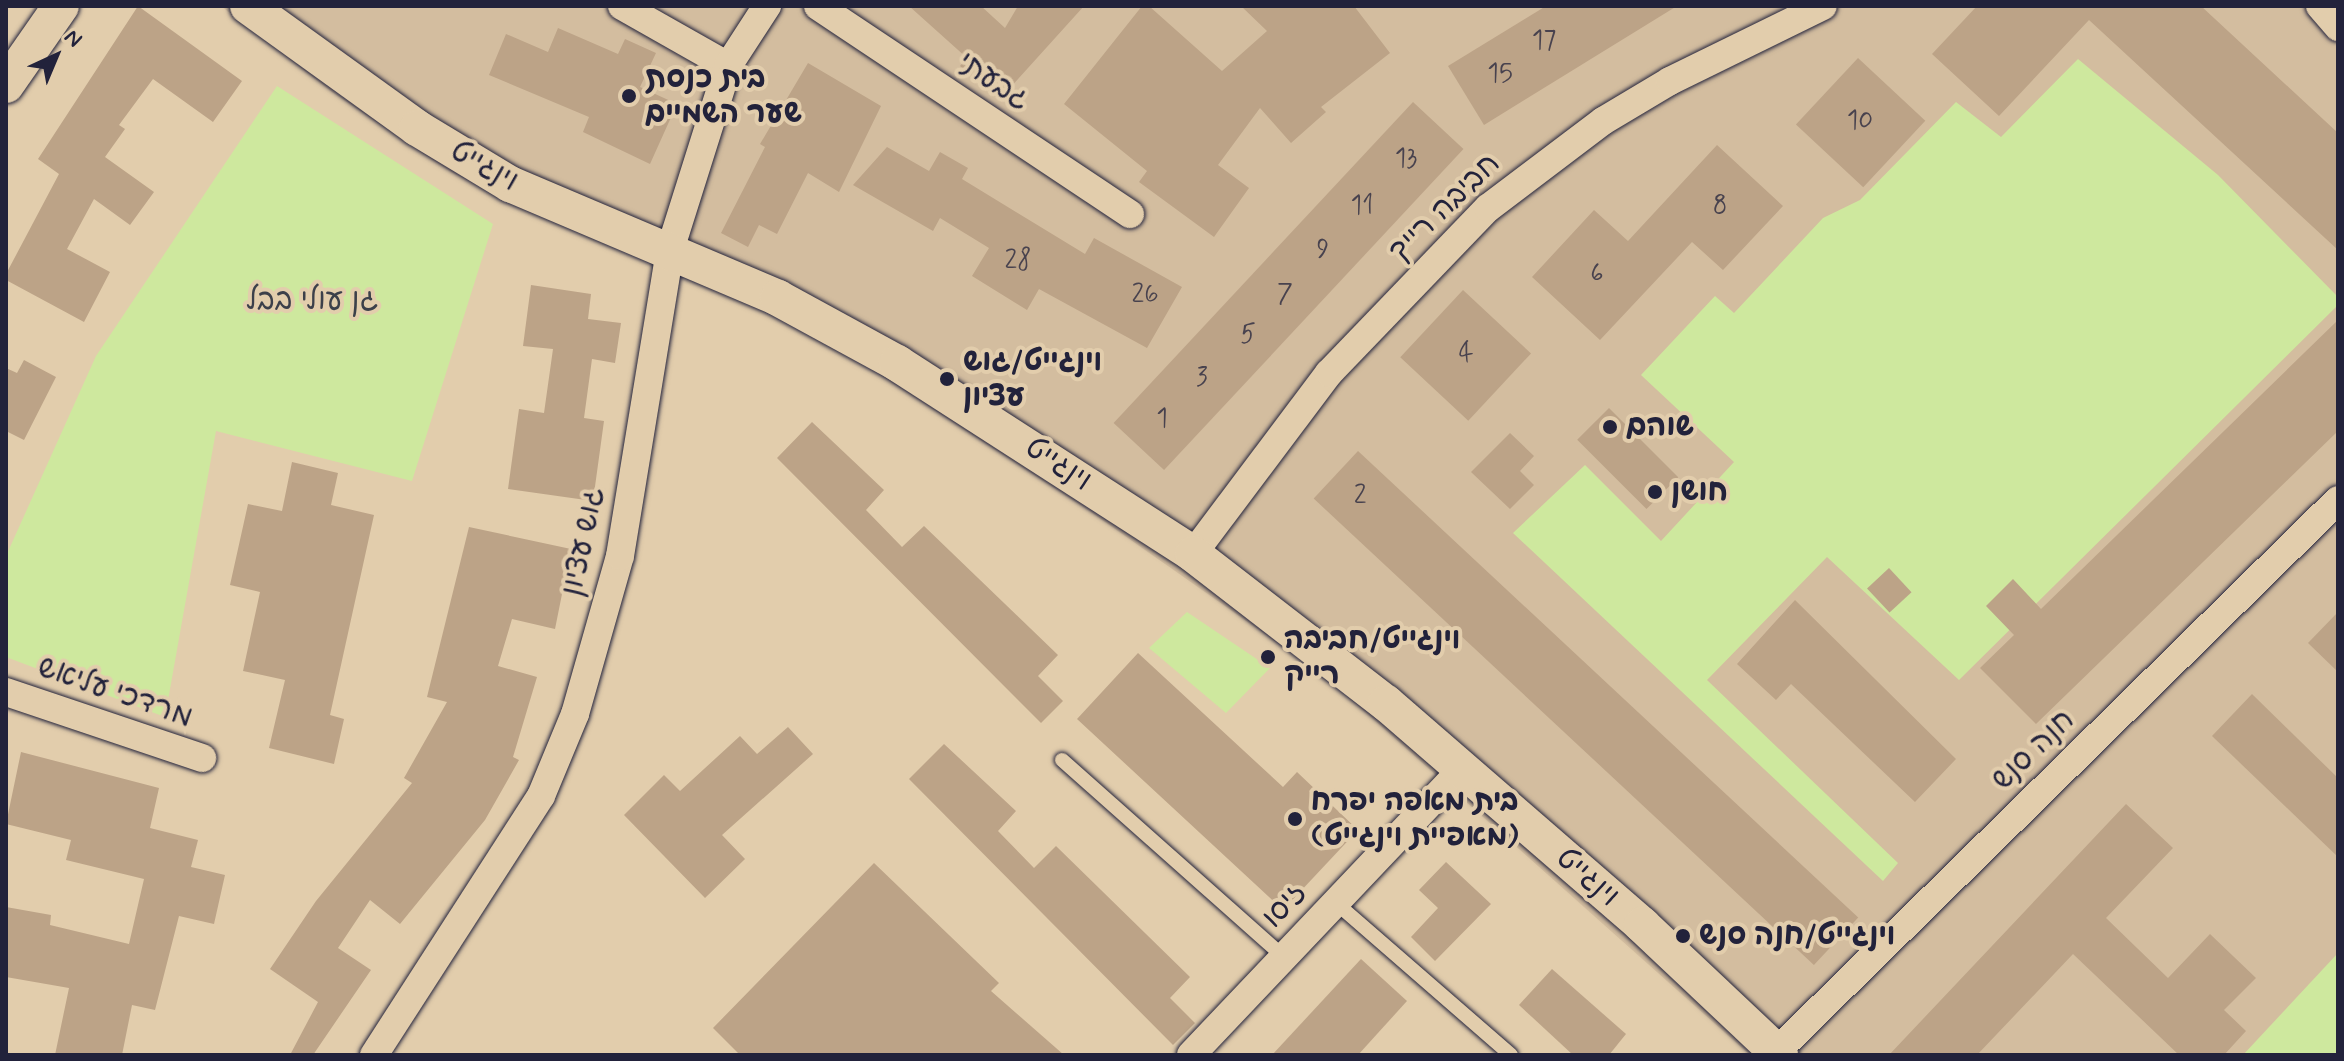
<!DOCTYPE html>
<html>
<head>
<meta charset="utf-8">
<style>
  body { margin:0 }
  #map { position:relative; width:2344px; height:1061px; overflow:hidden; background:#e2cdac; font-family:Mynerve,"Playpen Sans Hebrew",sans-serif }
  div>[style] { position:absolute }
  .built>* { inset:0; background:#d3bd9f }
  .green>* { inset:0; background:#cee89e }
  .building>* { inset:0; background:#bca387; transform-origin:0 0 }
  .roads { filter:drop-shadow(0 0 2px #22223b) drop-shadow(0 0 2px #22223b) }
  .service>* { height:14px; margin:-7px; padding:0 7px; transform-origin:7px; border-radius:7px; background:#e2cdac }
  .minor>* { height:28px; margin:-14px; padding:0 14px; transform-origin:14px; border-radius:14px; background:#e2cdac }
  .tertiary>* { height:36px; margin:-18px; padding:0 18px; transform-origin:18px; border-radius:18px; background:#e2cdac }
  .dots>* { width:22px; height:22px; translate:-50% -50%; box-sizing:border-box; border:4px solid #e2cdac; border-radius:50% }
  span { translate:-50% -50%; white-space:nowrap; text-align:center; line-height:1.15; -webkit-text-stroke:8px #e2cdac; paint-order:stroke }
  .number-label { font-size:26px; color:#48424e }
  .number-label span { -webkit-text-stroke-width:0 }
  .poi-label { font-size:30px; color:#22223b; font-weight:700 }
  .left { translate:0 -50%; text-align:left }
  .street-label { font-size:30px; color:#22223b }
  .park-label { font-size:30px; color:#3c404a }
  .frame { position:absolute; inset:0; border:8px solid #22223b; pointer-events:none }
  .north { position:absolute; left:16px; top:16px; width:80px; height:80px; -webkit-text-stroke:6px #e2cdac; paint-order:stroke; rotate:44deg; font-size:22px; font-weight:700; line-height:32px; text-align:center; color:#22223b }
  .north::after { content:''; display:block; margin:auto; width:28px; height:36px; background:#22223b; clip-path:polygon(50% 0,100% 100%,50% 72%,0 100%) }
</style>
</head>
<body>
<div id="map">
  <div class="built">
    <div style="clip-path:polygon(221px 6px,2338px 6px,2338px 1055px,1750px 1055px,1326px 677px,1088px 510px,871px 369px,766px 312px,532px 212px,451px 172px,332px 92px)"></div>
  </div>
  <div class="green">
    <div style="clip-path:polygon(2078px 59px,2218px 175px,2338px 297px,2338px 305px,1959px 680px,1827px 557px,1707px 680px,1898px 863px,1883px 881px,1513px 533px,1585px 465px,1661px 541px,1734px 462px,1641px 375px,1715px 296px,1734px 313px,1823px 218px,1860px 200px,1956px 102px,2001px 137px)"></div>
    <div style="clip-path:polygon(277px 86px,493px 224px,412px 481px,216px 431px,165px 717px,6px 657px,6px 556px,96px 356px)"></div>
    <div style="clip-path:polygon(1187px 612px,1270px 668px,1226px 713px,1149px 648px)"></div>
    <div style="clip-path:polygon(2338px 953px,2338px 1055px,2243px 1055px)"></div>
  </div>
  <div class="building">
    <div style="clip-path:polygon(138px 6px,242px 81px,213px 122px,153px 79px,119px 125px,125px 129px,105px 157px,154px 192px,130px 225px,94px 199px,67px 249px,110px 272px,84px 322px,6px 280px,6px 274px,59px 174px,38px 159px)"></div>
    <div style="clip-path:polygon(909px 6px,981px 6px,1005px 28px,1018px 6px,1084px 6px,999px 100px,960px 66px,967px 58px)"></div>
    <div style="clip-path:polygon(1142px 6px,1149px 6px,1222px 71px,1267px 31px,1241px 6px,1354px 6px,1390px 53px,1321px 107px,1326px 112px,1291px 143px,1260px 108px,1218px 165px,1249px 188px,1214px 237px,1139px 182px,1147px 171px,1064px 104px)"></div>
    <div style="clip-path:polygon(1546px 6px,1677px 6px,1484px 125px,1448px 66px)"></div>
    <div style="clip-path:polygon(1977px 6px,2201px 6px,2338px 133px,2338px 250px,2089px 20px,1999px 116px,1932px 54px)"></div>
    <div style="clip-path:polygon(558px 28px,618px 54px,625px 39px,656px 53px,640px 87px,677px 104px,650px 164px,583px 132px,589px 117px,489px 75px,506px 34px,548px 52px)"></div>
    <div style="left:1858px;top:58px;width:92px;height:91px;rotate:43deg"></div>
    <div style="clip-path:polygon(808px 63px,881px 106px,839px 192px,808px 173px,777px 234px,759px 225px,748px 247px,721px 233px,765px 147px,760px 144px)"></div>
    <div style="left:1413px;top:102px;width:69px;height:439px;rotate:43deg"></div>
    <div style="clip-path:polygon(1717px 145px,1783px 206px,1723px 270px,1692px 242px,1600px 340px,1532px 277px,1594px 210px,1628px 241px)"></div>
    <div style="clip-path:polygon(887px 147px,929px 171px,940px 152px,968px 168px,962px 179px,1085px 254px,1094px 238px,1182px 287px,1147px 348px,1039px 289px,1027px 310px,972px 276px,989px 248px,940px 218px,933px 231px,853px 185px)"></div>
    <div style="clip-path:polygon(531px 285px,591px 294px,588px 319px,621px 323px,615px 363px,592px 359px,584px 418px,604px 421px,593px 501px,508px 489px,519px 409px,544px 413px,553px 349px,523px 346px)"></div>
    <div style="left:1463px;top:290px;width:93px;height:92px;rotate:43deg"></div>
    <div style="clip-path:polygon(2338px 320px,2338px 431px,2036px 724px,1980px 668px,2014px 635px,1986px 606px,2013px 579px,2041px 609px)"></div>
    <div style="clip-path:polygon(24px 360px,56px 377px,24px 440px,6px 431px,6px 368px,17px 373px)"></div>
    <div style="left:1609px;top:408px;width:98px;height:45px;rotate:45deg"></div>
    <div style="clip-path:polygon(812px 422px,884px 490px,866px 510px,902px 547px,924px 526px,1058px 655px,1038px 676px,1063px 701px,1041px 723px,777px 458px)"></div>
    <div style="clip-path:polygon(1510px 433px,1534px 456px,1520px 471px,1534px 485px,1510px 509px,1471px 472px)"></div>
    <div style="left:1358px;top:451px;width:684px;height:65px;rotate:43deg"></div>
    <div style="clip-path:polygon(292px 462px,338px 473px,331px 505px,374px 515px,330px 715px,344px 719px,334px 764px,269px 748px,285px 680px,243px 671px,260px 592px,230px 585px,248px 504px,282px 511px)"></div>
    <div style="clip-path:polygon(469px 527px,571px 549px,555px 629px,512px 619px,498px 666px,537px 677px,513px 757px,519px 760px,485px 820px,400px 924px,370px 900px,338px 948px,371px 970px,313px 1055px,290px 1055px,318px 1002px,270px 969px,316px 901px,412px 783px,404px 778px,447px 702px,427px 697px)"></div>
    <div style="left:1889px;top:568px;width:33px;height:30px;rotate:47deg"></div>
    <div style="clip-path:polygon(1795px 600px,1956px 759px,1915px 802px,1791px 684px,1776px 700px,1737px 664px)"></div>
    <div style="clip-path:polygon(2338px 612px,2338px 672px,2308px 643px)"></div>
    <div style="clip-path:polygon(1138px 653px,1283px 787px,1297px 772px,1358px 830px,1283px 910px,1077px 719px)"></div>
    <div style="clip-path:polygon(2252px 694px,2338px 778px,2338px 857px,2212px 736px)"></div>
    <div style="clip-path:polygon(788px 727px,813px 754px,722px 835px,745px 859px,705px 898px,624px 815px,664px 775px,680px 791px,740px 736px,757px 754px)"></div>
    <div style="clip-path:polygon(944px 744px,1016px 811px,998px 831px,1034px 868px,1056px 846px,1190px 977px,1170px 998px,1195px 1023px,1173px 1045px,909px 779px)"></div>
    <div style="clip-path:polygon(21px 752px,159px 788px,150px 828px,198px 840px,191px 867px,225px 875px,214px 924px,179px 916px,155px 1010px,132px 1005px,122px 1055px,55px 1055px,69px 988px,6px 977px,6px 907px,51px 915px,50px 925px,129px 944px,144px 879px,66px 860px,71px 840px,6px 824px)"></div>
    <div style="clip-path:polygon(2126px 804px,2173px 848px,2106px 918px,2168px 978px,2210px 934px,2256px 978px,2224px 1010px,2246px 1031px,2224px 1055px,2179px 1055px,2073px 954px,1977px 1055px,1889px 1055px)"></div>
    <div style="clip-path:polygon(1446px 862px,1491px 904px,1435px 961px,1411px 937px,1438px 908px,1419px 890px)"></div>
    <div style="clip-path:polygon(874px 863px,999px 983px,991px 991px,1064px 1055px,740px 1055px,713px 1028px)"></div>
    <div style="clip-path:polygon(1361px 959px,1407px 1001px,1358px 1055px,1272px 1055px)"></div>
    <div style="clip-path:polygon(1552px 969px,1626px 1034px,1609px 1055px,1573px 1055px,1519px 1005px)"></div>
  </div>
  <div class="roads">
    <div class="service">
      <div style="left:1062px;top:760px;width:297px;rotate:41.6deg"></div>
      <div style="left:1335px;top:902px;width:233px;rotate:41deg"></div>
    </div>
    <div class="minor">
      <div style="left:622px;top:6px;width:122px;rotate:29.5deg"></div>
      <div style="left:818px;top:6px;width:375px;rotate:33.7deg"></div>
      <div style="left:2320px;top:6px;width:28px;rotate:49deg"></div>
      <div style="left:1193px;top:554px;width:226px;rotate:-53.1deg"></div>
      <div style="left:1329px;top:373px;width:229px;rotate:-46.1deg"></div>
      <div style="left:1488px;top:208px;width:144px;rotate:-37.1deg"></div>
      <div style="left:1603px;top:121px;width:78px;rotate:-30.8deg"></div>
      <div style="left:1670px;top:81px;width:170px;rotate:-26.1deg"></div>
      <div style="left:6px;top:692px;width:207px;rotate:18.6deg"></div>
      <div style="left:1777px;top:1051px;width:786px;rotate:-44.48deg"></div>
      <div style="left:374px;top:1055px;width:308px;rotate:-57.2deg"></div>
      <div style="left:541px;top:796px;width:89px;rotate:-67.5deg"></div>
      <div style="left:575px;top:714px;width:164px;rotate:-74.1deg"></div>
      <div style="left:620px;top:556px;width:310px;rotate:-80.7deg"></div>
      <div style="left:670px;top:250px;width:193px;rotate:-72.5deg"></div>
      <div style="left:728px;top:66px;width:72px;rotate:-57deg"></div>
      <div style="left:1191px;top:1055px;width:394px;rotate:-46.5deg"></div>
    </div>
    <div class="tertiary">
      <div style="left:248px;top:6px;width:208px;rotate:35.8deg"></div>
      <div style="left:417px;top:128px;width:109px;rotate:31.1deg"></div>
      <div style="left:510px;top:184px;width:291px;rotate:23deg"></div>
      <div style="left:778px;top:298px;width:136px;rotate:28.6deg"></div>
      <div style="left:897px;top:363px;width:352px;rotate:32.8deg"></div>
      <div style="left:1193px;top:554px;width:244px;rotate:37.7deg"></div>
      <div style="left:1386px;top:703px;width:339px;rotate:40.9deg"></div>
      <div style="left:1642px;top:925px;width:190px;rotate:43.3deg"></div>
      <div style="left:6px;top:85px;width:96px;rotate:-55.2deg"></div>
    </div>
  </div>
  <div class="dots">
    <div style="left:629px;top:96px;background:#22223b"></div>
    <div style="left:947px;top:379px;background:#22223b"></div>
    <div style="left:1610px;top:427px;background:#22223b"></div>
    <div style="left:1655px;top:492px;background:#22223b"></div>
    <div style="left:1268px;top:657px;background:#22223b"></div>
    <div style="left:1295px;top:819px;background:#22223b"></div>
    <div style="left:1683px;top:936px;background:#22223b"></div>
  </div>
  <div class="number-label">
    <span style="left:1544px;top:42px">17</span>
    <span style="left:1500px;top:75px">15</span>
    <span style="left:1860px;top:122px">10</span>
    <span style="left:1406px;top:160px">13</span>
    <span style="left:1362px;top:207px">11</span>
    <span style="left:1720px;top:207px">8</span>
    <span style="left:1323px;top:251px">9</span>
    <span style="left:1018px;top:262px">28</span>
    <span style="left:1597px;top:275px">6</span>
    <span style="left:1145px;top:296px">26</span>
    <span style="left:1285px;top:296px">7</span>
    <span style="left:1248px;top:336px">5</span>
    <span style="left:1466px;top:355px">4</span>
    <span style="left:1202px;top:379px">3</span>
    <span style="left:1162px;top:420px">1</span>
    <span style="left:1360px;top:497px">2</span>
  </div>
  <div class="poi-label">
    <span class="left" style="left:645px;top:96px">בית כנסת<br>שער השמיים</span>
    <span class="left" style="left:963px;top:379px">וינגייט/גוש<br>עציון</span>
    <span class="left" style="left:1626px;top:427px">שוהם</span>
    <span class="left" style="left:1671px;top:492px">חושן</span>
    <span class="left" style="left:1284px;top:657px">וינגייט/חביבה<br>רייק</span>
    <span class="left" style="left:1311px;top:819px">בית מאפה יפרח<br>(מאפיית וינגייט)</span>
    <span class="left" style="left:1699px;top:936px">וינגייט/חנה סנש</span>
  </div>
  <div class="street-label">
    <span style="left:993px;top:82px;rotate:34deg">גבעתי</span>
    <span style="left:484px;top:167px;rotate:29deg">וינגייט</span>
    <span style="left:1445px;top:208px;rotate:-44deg">חביבה רייך</span>
    <span style="left:1058px;top:465px;rotate:33deg">וינגייט</span>
    <span style="left:584px;top:542px;rotate:-78deg">גוש עציון</span>
    <span style="left:115px;top:693px;rotate:19deg">מרדכי עליאש</span>
    <span style="left:2034px;top:751px;rotate:-44deg">חנה סנש</span>
    <span style="left:1587px;top:878px;rotate:41deg">וינגייט</span>
    <span style="left:1285px;top:906px;rotate:-47deg">זיסו</span>
  </div>
  <div class="park-label">
    <span style="left:312px;top:301px">גן עולי בבל</span>
  </div>
  <div class="frame"></div>
  <div class="north">N</div>
</div>
</body>
</html>
